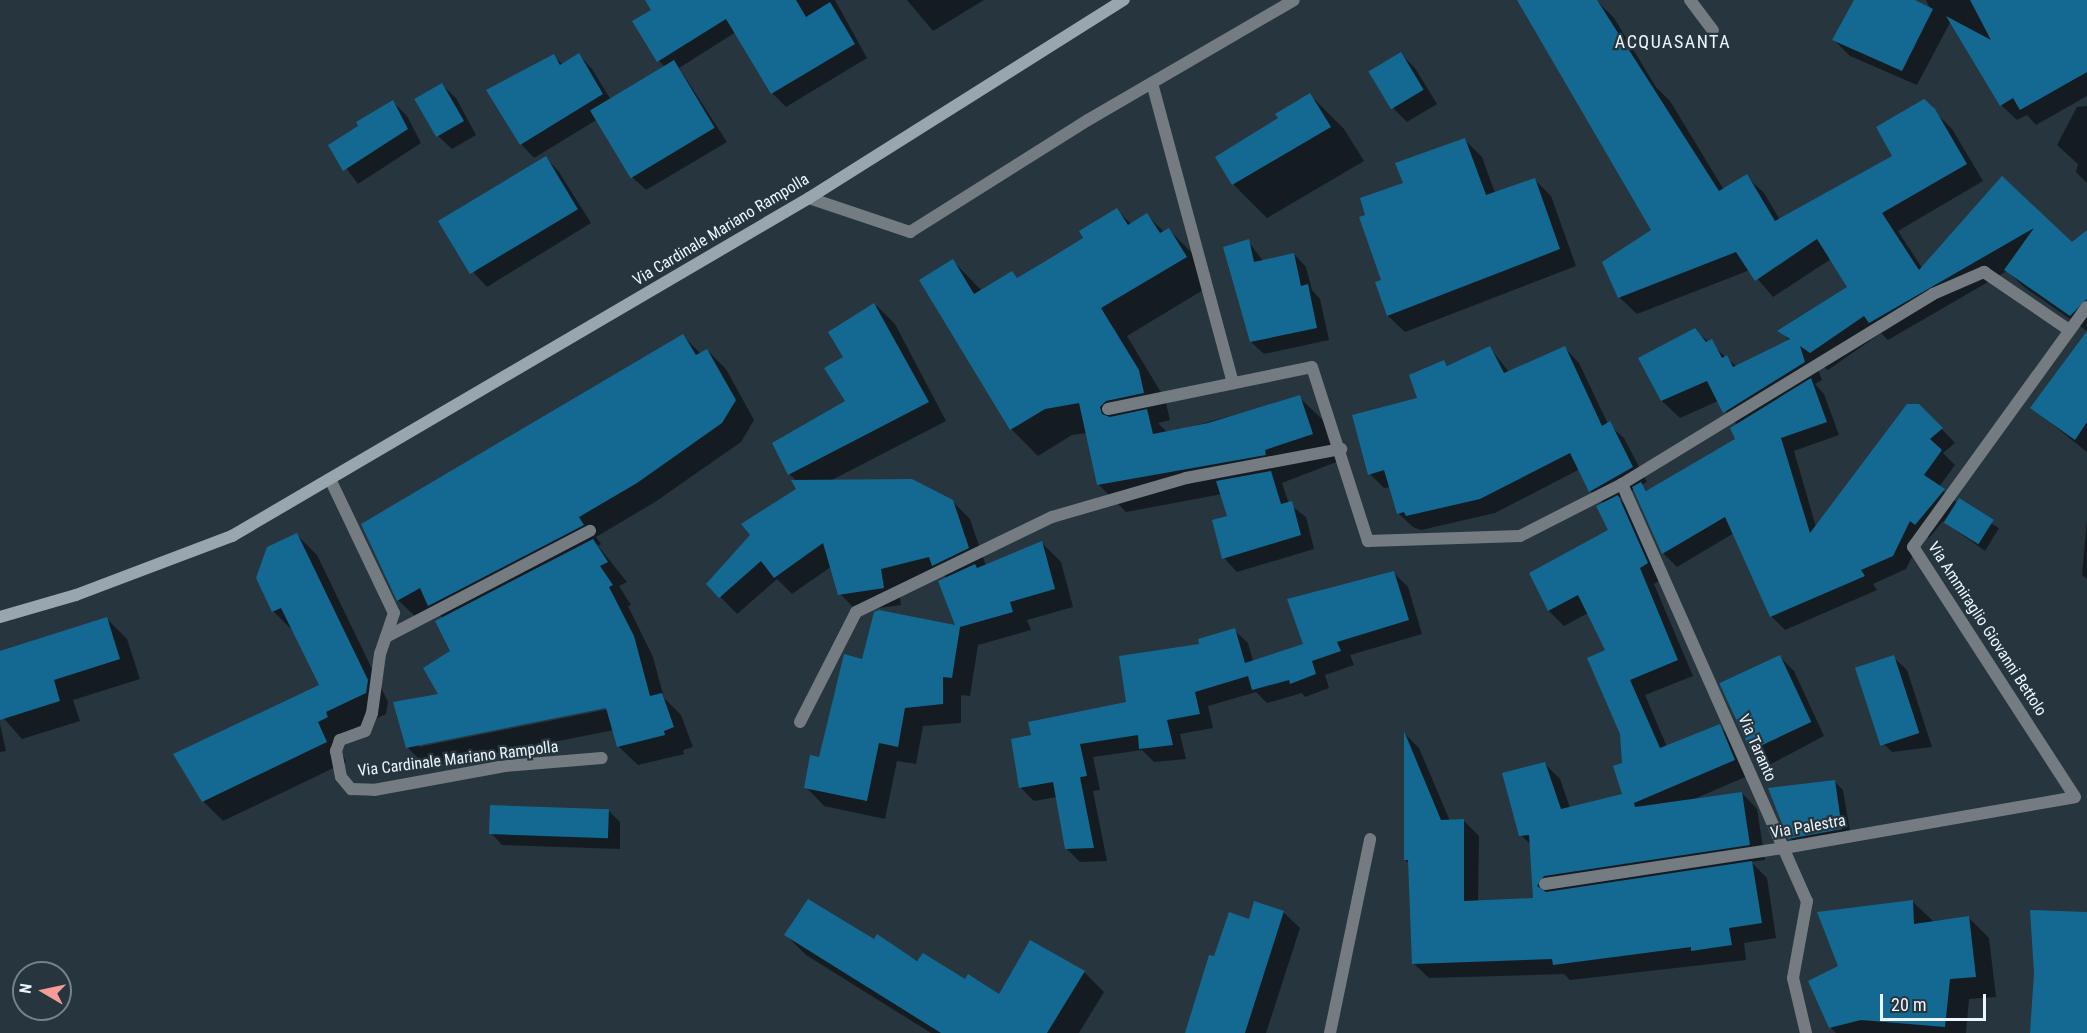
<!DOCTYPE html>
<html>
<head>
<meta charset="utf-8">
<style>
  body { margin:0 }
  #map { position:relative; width:2087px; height:1033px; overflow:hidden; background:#26353e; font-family:"Roboto Condensed",sans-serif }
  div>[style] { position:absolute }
  .shadow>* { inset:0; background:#0007 }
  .building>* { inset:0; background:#146993; transform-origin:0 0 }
  .street>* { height:12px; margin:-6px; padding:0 6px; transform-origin:6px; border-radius:6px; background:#757c81 }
  .secondary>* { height:12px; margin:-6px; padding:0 6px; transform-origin:6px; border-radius:6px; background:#9aa6ad }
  span { translate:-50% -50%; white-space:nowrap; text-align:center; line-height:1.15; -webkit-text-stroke:4.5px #26353e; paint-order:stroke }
  .street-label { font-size:16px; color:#edf6fc }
  .neighbourhood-label { font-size:18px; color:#edf6fc; letter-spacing:1.5px }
  .north { position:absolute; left:12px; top:961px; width:60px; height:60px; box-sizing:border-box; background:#26353e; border:2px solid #76828a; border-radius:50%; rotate:279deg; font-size:16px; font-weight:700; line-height:24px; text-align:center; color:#edf6fc }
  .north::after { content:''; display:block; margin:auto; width:21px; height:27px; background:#f59c96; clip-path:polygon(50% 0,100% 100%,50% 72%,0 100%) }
  .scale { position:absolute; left:1880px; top:994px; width:106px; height:27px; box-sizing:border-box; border:3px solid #edf6fc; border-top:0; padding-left:8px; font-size:18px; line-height:21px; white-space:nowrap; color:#edf6fc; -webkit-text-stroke:4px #26353e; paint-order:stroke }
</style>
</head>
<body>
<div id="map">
  <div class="shadow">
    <div style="clip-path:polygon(647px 0,835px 0,867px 58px,786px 107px,772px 93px,736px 32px,679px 68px,727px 142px,646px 190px,632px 177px,598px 119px,534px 158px,521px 144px,488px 90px,553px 55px,563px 65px,579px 55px,592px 69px,611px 100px,665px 67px,659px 61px,653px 10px)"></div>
    <div style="clip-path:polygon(907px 0,984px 0,933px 31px)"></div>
    <div style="clip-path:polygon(1529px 0,1596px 0,1614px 18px,1656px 87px,1670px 101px,1724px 190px,1746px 176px,1764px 193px,1780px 220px,1894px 156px,1924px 101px,1952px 129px,1983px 181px,1898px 231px,1922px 268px,2002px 178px,2072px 243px,2087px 243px,2087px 331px,2024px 287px,2007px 271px,1888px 340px,1881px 333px,1828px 370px,1815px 361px,1822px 380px,1815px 384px,1824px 394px,1839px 435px,1794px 451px,1816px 527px,1919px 405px,1955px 443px,1943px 453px,1955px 465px,1939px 487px,1957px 503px,1999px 528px,1985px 551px,1943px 521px,1929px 538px,1924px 533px,1906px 569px,1873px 584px,1877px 590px,1785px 630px,1771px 616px,1734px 533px,1677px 567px,1663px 553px,1635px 489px,1618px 498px,1633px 512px,1662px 579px,1654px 584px,1693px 676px,1645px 695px,1667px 747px,1719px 726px,1735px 741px,1750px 775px,1694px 799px,1742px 793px,1757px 809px,1765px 860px,1751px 862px,1767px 878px,1776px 938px,1744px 943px,1746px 960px,1570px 980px,1564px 974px,1429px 978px,1413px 963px,1410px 864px,1405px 860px,1405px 734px,1419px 748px,1450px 821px,1463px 820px,1479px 836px,1478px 902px,1534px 900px,1531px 845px,1521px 835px,1544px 763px,1560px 779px,1570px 808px,1624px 795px,1621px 734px,1607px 651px,1588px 613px,1564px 626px,1549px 611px,1531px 574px,1610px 531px,1604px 504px,1590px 491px,1580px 469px,1495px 513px,1421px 530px,1413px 527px,1398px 513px,1390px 487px,1384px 488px,1370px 474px,1444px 362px,1448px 366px,1490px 348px,1509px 372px,1565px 348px,1579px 363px,1608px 424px,1624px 438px,1647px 482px,1642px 485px,1648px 492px,1737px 439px,1737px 425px,1718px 401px,1680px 418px,1662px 401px,1640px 358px,1695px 330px,1737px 367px,1790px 341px,1780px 331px,1849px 288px,1831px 259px,1773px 297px,1750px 270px,1637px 314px,1619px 297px,1653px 231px)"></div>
    <div style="clip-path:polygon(1855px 0,1912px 0,1931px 10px,1926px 0,2087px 0,2087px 96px,2036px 125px,2027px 115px,2017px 120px,2001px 105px,1952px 19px,1917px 85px,1850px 56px,1834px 40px)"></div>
    <div style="clip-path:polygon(1401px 54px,1415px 68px,1437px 104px,1407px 122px,1394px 109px)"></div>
    <div style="clip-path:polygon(442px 85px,456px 98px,476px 135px,452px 149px,438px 136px)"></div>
    <div style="clip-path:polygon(1310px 95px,1344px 129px,1364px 161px,1267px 218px,1233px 184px,1280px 119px)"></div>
    <div style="clip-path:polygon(393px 102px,407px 116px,421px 143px,358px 184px,330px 146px)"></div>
    <div style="clip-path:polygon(2087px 106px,2087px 183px,2076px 172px,2078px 164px,2057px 145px,2077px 107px)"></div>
    <div style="clip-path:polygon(1465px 140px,1482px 157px,1495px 193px,1534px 179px,1551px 196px,1576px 266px,1405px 332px,1388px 316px,1377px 283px,1383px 280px,1367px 216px)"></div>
    <div style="clip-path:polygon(546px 158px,559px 172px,591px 223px,487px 287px,474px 273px)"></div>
    <div style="clip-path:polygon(1117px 210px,1132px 225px,1147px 215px,1164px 232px,1169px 230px,1196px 257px,1213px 284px,1127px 336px,1165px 399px,1170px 420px,1158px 423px,1168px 433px,1299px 397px,1327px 424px,1339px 461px,1282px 483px,1289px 504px,1306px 517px,1314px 549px,1237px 572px,1224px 558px,1229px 517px,1222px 494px,1126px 512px,1098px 484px,1087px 433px,1072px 435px,1038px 456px,1011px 429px,953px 261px,982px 291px,1012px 273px,1018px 279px,1085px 238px)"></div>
    <div style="clip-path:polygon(1248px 241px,1263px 261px,1294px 254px,1306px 267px,1312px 290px,1320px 299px,1329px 340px,1264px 354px,1251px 342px)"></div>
    <div style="clip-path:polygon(877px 306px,895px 324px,946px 421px,828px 482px,952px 501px,970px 519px,986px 566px,1042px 543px,1061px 562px,1073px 607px,1027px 620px,1031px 630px,978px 645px,970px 696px,961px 695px,961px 723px,923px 726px,916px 764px,897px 761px,885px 819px,824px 806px,806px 787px,863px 661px,958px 627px,947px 579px,943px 574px,898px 586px,901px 605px,857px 611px,840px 594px,832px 566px,792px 594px,777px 579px,737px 614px,708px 584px,798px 490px,798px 482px,789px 474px,847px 402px,845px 357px,830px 332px)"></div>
    <div style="clip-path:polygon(2087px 333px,2087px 452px,2032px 408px)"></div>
    <div style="clip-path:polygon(evenodd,683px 336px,701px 354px,707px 350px,726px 369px,754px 420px,741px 442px,655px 502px,596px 537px,601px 544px,598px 546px,627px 582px,619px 586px,631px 605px,628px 606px,653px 657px,664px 698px,681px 715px,693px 747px,683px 750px,684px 754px,638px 765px,618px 746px,614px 730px,427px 767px,408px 748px,440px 695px,452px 652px,443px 618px,434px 609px,417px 618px,398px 600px,683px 336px,613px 705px,614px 708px,419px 747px,419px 744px,613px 705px)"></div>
    <div style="clip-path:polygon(2087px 519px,2087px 579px,2082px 575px)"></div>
    <div style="clip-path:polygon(297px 535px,317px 555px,388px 702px,386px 714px,346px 732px,337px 742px,346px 762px,223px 821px,203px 801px,321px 685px,293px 631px,273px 611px)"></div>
    <div style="clip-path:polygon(1394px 573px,1408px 587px,1422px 634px,1350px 655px,1354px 665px,1325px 675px,1329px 688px,1305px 697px,1302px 693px,1267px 703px,1256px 692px,1208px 706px,1213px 728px,1180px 734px,1186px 759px,1154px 762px,1142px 750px,1093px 757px,1100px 790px,1093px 791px,1107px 861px,1080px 862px,1066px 848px,1057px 797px,1034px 801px,1020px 787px,1033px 737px,1128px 703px,1201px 645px,1234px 630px,1248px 643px,1253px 661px,1305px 645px)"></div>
    <div style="clip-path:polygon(107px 619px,127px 639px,140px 679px,73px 700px,80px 721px,22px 739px,0 714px,0 652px)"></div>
    <div style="clip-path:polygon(1780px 657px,1794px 671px,1824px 736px,1769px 765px,1755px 751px)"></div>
    <div style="clip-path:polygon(1893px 657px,1907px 670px,1932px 747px,1892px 752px,1878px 738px)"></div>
    <div style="clip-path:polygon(0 724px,6px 751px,0 752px)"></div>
    <div style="clip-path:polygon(1834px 781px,1843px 790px,1851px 838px,1799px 847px,1790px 838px)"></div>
    <div style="clip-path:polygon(609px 811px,620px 822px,620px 849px,502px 845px,491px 833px)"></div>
    <div style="clip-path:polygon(1912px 901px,1933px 921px,1969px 918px,1989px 938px,1996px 997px,1969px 999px,1966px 1033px,1836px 1033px,1830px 1027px,1840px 967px)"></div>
    <div style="clip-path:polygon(1283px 912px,1300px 928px,1266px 1033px,1186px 1033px,1215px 958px,1250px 921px)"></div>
    <div style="clip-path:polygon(786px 935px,874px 941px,1000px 997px,1084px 972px,1104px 992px,1079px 1033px,931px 1033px,806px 955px)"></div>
  </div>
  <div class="building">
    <div style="clip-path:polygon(645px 0,796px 0,806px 17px,830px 2px,855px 44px,771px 94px,726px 19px,657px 62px,632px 21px,651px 10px)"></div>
    <div style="clip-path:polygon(1517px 0,1597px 0,1719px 191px,1747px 174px,1775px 221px,1892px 156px,1876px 127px,1924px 99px,1935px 109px,1967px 164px,1882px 213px,1919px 270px,2002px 176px,2072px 242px,2087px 230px,2087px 299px,2070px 316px,2004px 270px,2034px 228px,1869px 323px,1864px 316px,1810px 353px,1800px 346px,1805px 362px,1723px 413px,1707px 381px,1661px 401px,1638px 358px,1695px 328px,1706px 342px,1712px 339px,1722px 358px,1727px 355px,1733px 367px,1790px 339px,1777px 331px,1847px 287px,1817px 239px,1755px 281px,1736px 252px,1618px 298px,1602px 262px,1651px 230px)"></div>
    <div style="clip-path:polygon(1854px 0,1915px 0,1933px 9px,1902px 71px,1832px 40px)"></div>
    <div style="clip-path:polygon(1970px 0,2087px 0,2087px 72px,2020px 110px,2013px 98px,2000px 106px,1946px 16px,1991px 40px)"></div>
    <div style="left:1401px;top:52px;width:44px;height:38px;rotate:59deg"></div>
    <div style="clip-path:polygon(579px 53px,603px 94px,520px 145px,486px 90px,554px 54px,560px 65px)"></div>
    <div style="left:674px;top:60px;width:79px;height:98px;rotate:59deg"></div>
    <div style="left:442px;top:83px;width:44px;height:32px;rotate:60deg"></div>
    <div style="clip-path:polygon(1310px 93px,1331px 127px,1232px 185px,1215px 157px,1278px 118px,1275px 114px)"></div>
    <div style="clip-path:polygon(393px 100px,408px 129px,343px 171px,328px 145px,358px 126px,356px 122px)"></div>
    <div style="clip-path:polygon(1465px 138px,1486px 195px,1535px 178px,1560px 249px,1387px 316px,1375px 282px,1381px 280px,1359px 217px,1365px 215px,1360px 198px,1403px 183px,1395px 163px)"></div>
    <div style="left:546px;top:156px;width:62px;height:126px;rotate:59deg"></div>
    <div style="clip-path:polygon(1117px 208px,1128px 225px,1147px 213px,1160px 233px,1169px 228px,1187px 257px,1101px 308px,1139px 370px,1144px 393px,1106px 401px,1100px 407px,1102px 414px,1110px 417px,1147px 409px,1153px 434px,1208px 423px,1300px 395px,1313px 434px,1265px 450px,1266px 455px,1097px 485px,1079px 403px,1045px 409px,1010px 430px,919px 280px,953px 259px,974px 294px,1012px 271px,1017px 278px,1044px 262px,1083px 238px,1079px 231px)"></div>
    <div style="clip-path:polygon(1249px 239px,1254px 262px,1294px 253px,1301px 286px,1308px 284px,1317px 328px,1250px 342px,1223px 247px)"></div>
    <div style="clip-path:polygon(874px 303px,929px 402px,788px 475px,772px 443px,845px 401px,824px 368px,843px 357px,828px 332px)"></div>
    <div style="clip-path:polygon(2087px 331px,2087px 422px,2075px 440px,2030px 408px)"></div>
    <div style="clip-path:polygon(683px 334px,696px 355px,707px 349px,736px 400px,722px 423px,637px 483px,579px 517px,584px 525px,428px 606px,420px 588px,397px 601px,361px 524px)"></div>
    <div style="clip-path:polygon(1490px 346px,1504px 373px,1565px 346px,1602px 426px,1610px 421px,1633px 467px,1589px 492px,1570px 453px,1480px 499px,1406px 516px,1404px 512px,1397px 514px,1384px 470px,1368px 475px,1352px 415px,1417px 398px,1409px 375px,1444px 360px,1447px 366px)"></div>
    <div style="clip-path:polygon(1811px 378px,1827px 422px,1781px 438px,1810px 533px,1907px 404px,1919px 404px,1943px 428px,1930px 439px,1942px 450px,1924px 475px,1945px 489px,1915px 525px,1910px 521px,1893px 556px,1861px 570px,1865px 576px,1770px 617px,1725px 517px,1662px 554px,1632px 487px,1641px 482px,1646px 491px,1735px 439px,1730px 428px)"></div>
    <div style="clip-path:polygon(1271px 471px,1281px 504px,1292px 501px,1301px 535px,1222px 559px,1212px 520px,1227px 516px,1216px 481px)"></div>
    <div style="clip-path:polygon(912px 479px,953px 500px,969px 548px,932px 566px,929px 557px,881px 569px,884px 588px,838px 595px,823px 543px,774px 578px,761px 561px,719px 598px,706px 584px,750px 535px,741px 524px,796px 489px,791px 480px)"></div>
    <div style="clip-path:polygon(1618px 495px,1648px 563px,1640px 568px,1678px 660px,1630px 680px,1660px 748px,1720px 724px,1735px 760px,1634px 803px,1635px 807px,1742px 792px,1750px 845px,1544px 876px,1537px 886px,1546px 892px,1752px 861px,1762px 923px,1729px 928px,1732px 945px,1691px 951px,1691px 947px,1553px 965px,1552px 959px,1412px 964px,1408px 860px,1404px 860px,1404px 731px,1441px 820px,1464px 819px,1464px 901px,1533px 898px,1529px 835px,1519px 836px,1502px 773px,1545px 762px,1561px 809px,1622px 794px,1613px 766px,1622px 763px,1620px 734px,1587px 658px,1605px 650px,1578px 595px,1548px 611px,1529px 573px,1608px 530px,1596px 506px)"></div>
    <div style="left:1959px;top:498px;width:41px;height:29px;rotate:32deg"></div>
    <div style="clip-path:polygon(297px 533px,368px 680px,366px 693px,326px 712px,328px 717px,318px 722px,327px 742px,202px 802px,173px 754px,319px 685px,281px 608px,272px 612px,256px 578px,267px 547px)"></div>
    <div style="clip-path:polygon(593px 539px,608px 562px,600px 566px,613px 585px,609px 587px,634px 636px,650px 696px,662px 693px,674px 727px,664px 731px,665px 735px,617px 747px,606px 708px,406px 748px,393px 702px,438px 694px,423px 668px,450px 651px,435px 621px)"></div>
    <div style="clip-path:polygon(1042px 541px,1055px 589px,1010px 602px,1013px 612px,960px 627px,952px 678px,943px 677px,943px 704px,905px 708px,898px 747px,879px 743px,867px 801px,804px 788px,810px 755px,819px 757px,844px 654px,862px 659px,874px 612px,879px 610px,955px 625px,938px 581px,975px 564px,977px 568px)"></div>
    <div style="clip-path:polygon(1394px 571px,1409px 620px,1337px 642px,1341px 651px,1312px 661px,1316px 674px,1290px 684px,1289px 680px,1252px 690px,1248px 676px,1195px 692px,1200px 714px,1167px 720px,1173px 745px,1139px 749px,1138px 735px,1080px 744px,1087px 776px,1080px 777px,1094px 848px,1065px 849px,1053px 782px,1019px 788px,1011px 739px,1031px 735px,1028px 722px,1126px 702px,1119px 656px,1199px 644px,1198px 639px,1235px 628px,1245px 663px,1303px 644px,1287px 599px)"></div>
    <div style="clip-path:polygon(107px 617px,120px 659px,54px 680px,60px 701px,0 720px,0 651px)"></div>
    <div style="left:1780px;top:655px;width:74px;height:67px;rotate:65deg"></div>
    <div style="left:1894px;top:655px;width:82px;height:41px;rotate:72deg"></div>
    <div style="clip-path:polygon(1835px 780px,1842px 829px,1788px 839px,1768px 788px)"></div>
    <div style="left:490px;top:805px;width:119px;height:29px;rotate:2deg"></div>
    <div style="clip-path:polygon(808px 899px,874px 939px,877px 934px,917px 961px,923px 953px,965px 979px,968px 974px,999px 994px,1030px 940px,1085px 971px,1047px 1033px,941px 1033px,784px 935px)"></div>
    <div style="clip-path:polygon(1913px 900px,1914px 924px,1969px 916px,1976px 977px,1950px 979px,1945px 1027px,1861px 1020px,1829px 1028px,1808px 981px,1838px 966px,1817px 912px)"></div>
    <div style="clip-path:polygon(1254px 901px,1284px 911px,1245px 1033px,1185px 1033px,1209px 955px,1214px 956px,1229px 912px,1249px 919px)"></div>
    <div style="clip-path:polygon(2030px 910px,2087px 912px,2087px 1033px,2030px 1033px,2034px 973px)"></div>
  </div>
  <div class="street">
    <div style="left:1690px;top:0;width:38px;rotate:53deg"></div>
    <div style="left:1152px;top:83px;width:311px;rotate:74.9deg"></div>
    <div style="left:809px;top:198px;width:107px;rotate:18.6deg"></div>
    <div style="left:910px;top:232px;width:210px;rotate:-32.2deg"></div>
    <div style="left:1088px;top:120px;width:238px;rotate:-30.2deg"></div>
    <div style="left:1108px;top:409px;width:208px;rotate:-11.6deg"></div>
    <div style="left:1312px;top:367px;width:183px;rotate:72.2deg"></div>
    <div style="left:1368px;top:541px;width:152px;rotate:-1.9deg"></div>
    <div style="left:1520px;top:536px;width:114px;rotate:-27deg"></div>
    <div style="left:1622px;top:484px;width:364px;rotate:-31.4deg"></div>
    <div style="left:1933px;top:294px;width:56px;rotate:-23.3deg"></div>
    <div style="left:1984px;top:272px;width:103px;rotate:34.3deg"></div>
    <div style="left:330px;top:479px;width:148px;rotate:64.5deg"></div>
    <div style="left:394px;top:613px;width:43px;rotate:108.9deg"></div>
    <div style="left:380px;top:654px;width:60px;rotate:97.7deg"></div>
    <div style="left:372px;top:713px;width:19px;rotate:111deg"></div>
    <div style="left:365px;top:731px;width:27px;rotate:160deg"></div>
    <div style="left:340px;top:740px;width:12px;rotate:110deg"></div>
    <div style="left:336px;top:751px;width:26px;rotate:79deg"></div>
    <div style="left:341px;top:777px;width:16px;rotate:50deg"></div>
    <div style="left:351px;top:789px;width:23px;rotate:2deg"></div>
    <div style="left:374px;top:790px;width:133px;rotate:-10.4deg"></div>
    <div style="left:505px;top:766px;width:97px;rotate:-4.7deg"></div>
    <div style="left:1622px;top:484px;width:456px;rotate:66.1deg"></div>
    <div style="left:1807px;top:901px;width:78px;rotate:100.3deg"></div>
    <div style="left:1793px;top:978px;width:57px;rotate:76.7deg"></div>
    <div style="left:386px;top:637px;width:230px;rotate:-27.5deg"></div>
    <div style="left:800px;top:722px;width:123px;rotate:-63deg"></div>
    <div style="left:856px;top:612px;width:218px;rotate:-25.9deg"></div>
    <div style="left:1052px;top:517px;width:140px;rotate:-16.2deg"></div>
    <div style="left:1186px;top:478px;width:158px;rotate:-10.6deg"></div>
    <div style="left:1545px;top:884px;width:242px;rotate:-8.6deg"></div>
    <div style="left:1784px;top:848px;width:295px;rotate:-9.9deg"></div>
    <div style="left:2075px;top:797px;width:298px;rotate:-122.9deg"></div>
    <div style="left:1913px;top:547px;width:296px;rotate:-54.1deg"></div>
    <div style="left:1330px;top:1033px;width:198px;rotate:-78.3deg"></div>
  </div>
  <div class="secondary">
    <div style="left:0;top:617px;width:79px;rotate:-16.1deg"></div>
    <div style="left:76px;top:595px;width:167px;rotate:-20.7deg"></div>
    <div style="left:232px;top:536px;width:669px;rotate:-30.36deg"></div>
    <div style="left:809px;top:198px;width:372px;rotate:-32.2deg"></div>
  </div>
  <div class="street-label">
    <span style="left:721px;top:230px;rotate:-31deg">Via Cardinale Mariano Rampolla</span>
    <span style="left:1987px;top:629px;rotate:57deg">Via Ammiraglio Giovanni Bettolo</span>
    <span style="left:1757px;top:748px;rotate:66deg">Via Taranto</span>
    <span style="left:458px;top:759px;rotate:-7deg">Via Cardinale Mariano Rampolla</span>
    <span style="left:1808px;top:827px;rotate:-10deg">Via Palestra</span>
  </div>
  <div class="neighbourhood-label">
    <span style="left:1673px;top:42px">ACQUASANTA</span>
  </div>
  <div class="north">N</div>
  <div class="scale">20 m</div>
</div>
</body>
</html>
